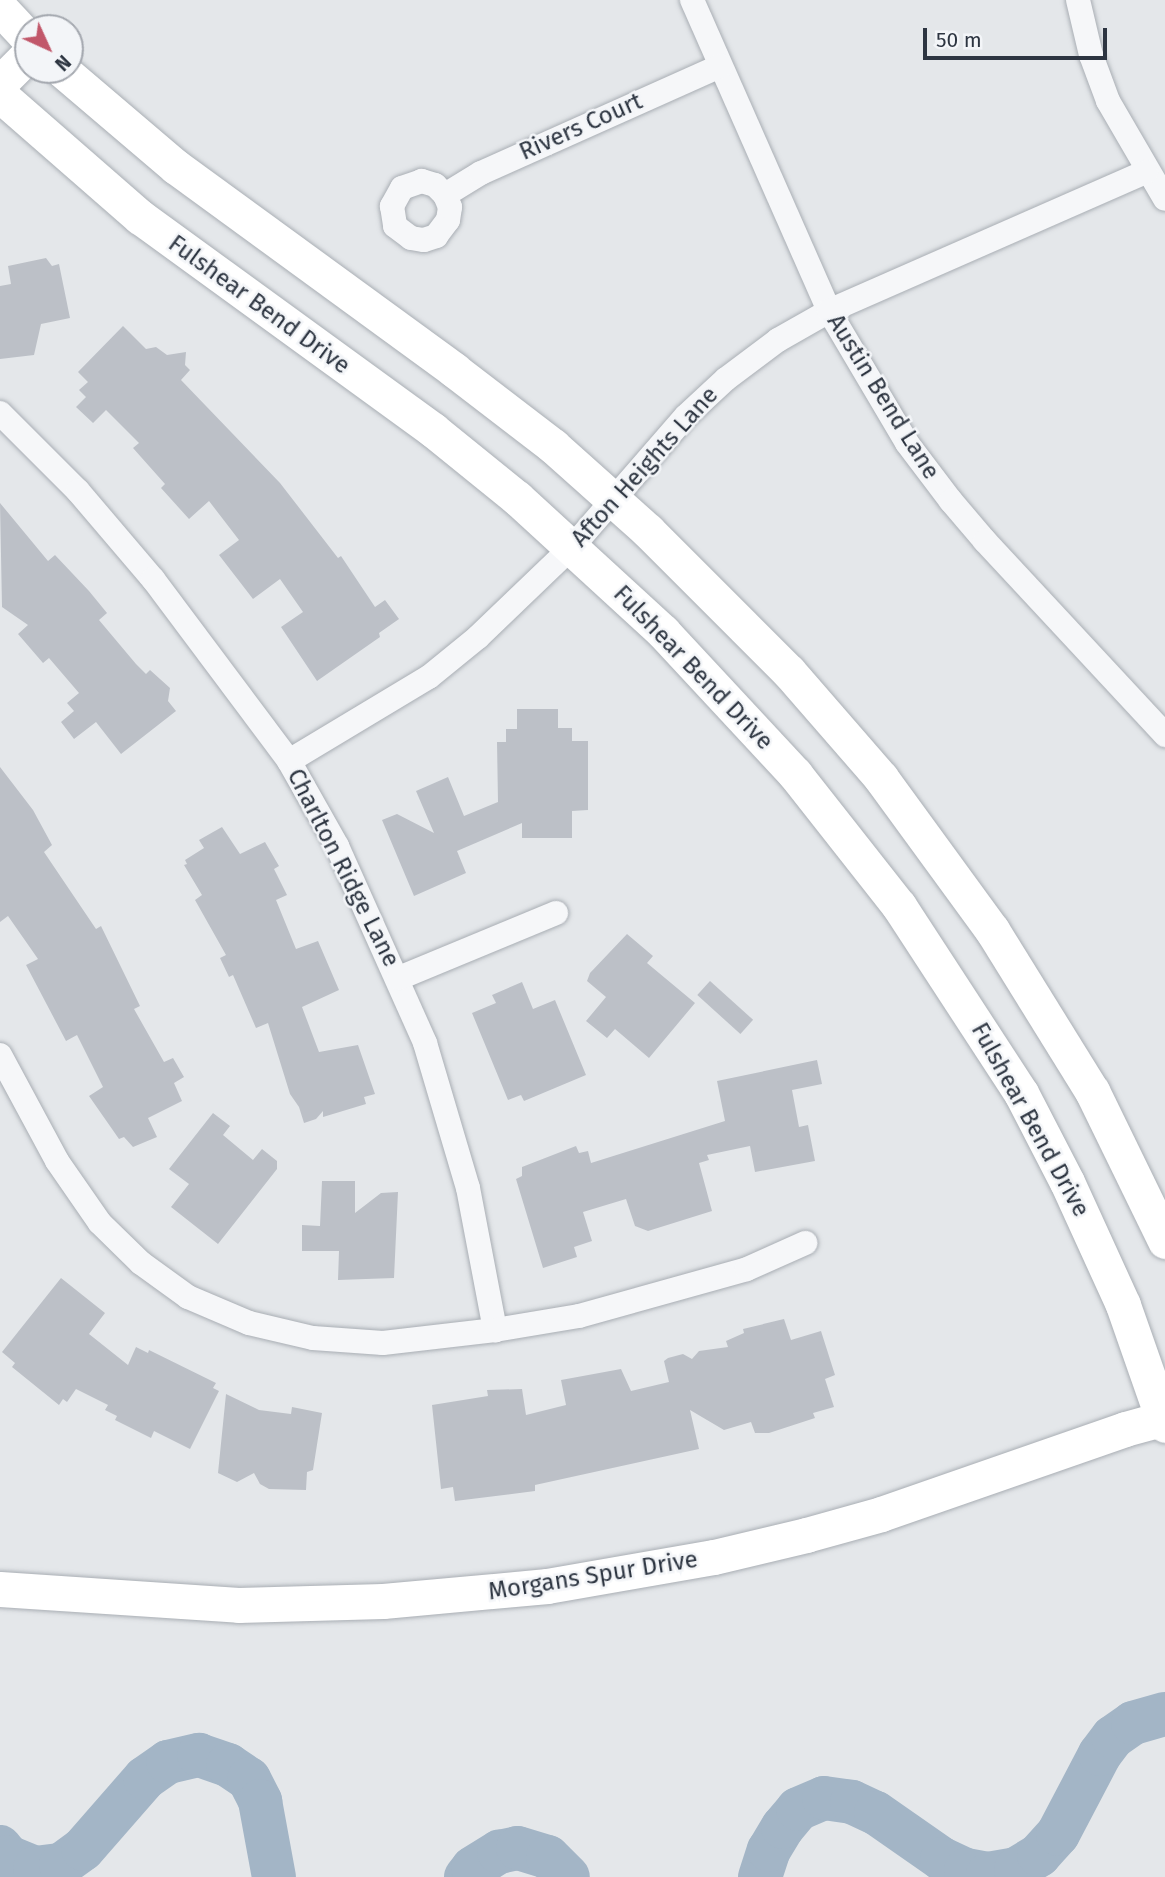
<!DOCTYPE html>
<html>
<head>
<meta charset="utf-8">
<style>
  body { margin:0 }
  #map { position:relative; width:1165px; height:1877px; overflow:hidden; background:#e4e7ea; font-family:"Fira Sans",sans-serif }
  div>[style] { position:absolute }
  .river>* { height:44px; margin:-22px; padding:0 22px; transform-origin:22px; border-radius:22px; background:#a3b5c6 }
  .building>* { inset:0; background:#bcc0c7; transform-origin:0 0 }
  .roads { filter:drop-shadow(0 0 2px #a9aeb4) drop-shadow(0 0 2px #a9aeb4) }
  .street>* { height:24px; margin:-12px; padding:0 12px; transform-origin:12px; border-radius:12px; background:#f6f7f9 }
  .secondary>* { height:35px; margin:-17.5px; padding:0 17.5px; transform-origin:17.5px; border-radius:17.5px; background:#fff }
  span { translate:-50% -50%; white-space:nowrap; text-align:center; line-height:1.15; -webkit-text-stroke:5px #f3f5f8; paint-order:stroke }
  .street-label { font-size:24px; color:#2d3541 }
  .north { position:absolute; left:14px; top:14px; width:70px; height:70px; box-sizing:border-box; background:#f3f5f8; border:2px solid #a4a8af; border-radius:50%; rotate:135deg; font-size:19px; font-weight:700; line-height:28px; text-align:center; color:#2d3541 }
  .north::after { content:''; display:block; margin:auto; width:24px; height:32px; background:#c1576a; clip-path:polygon(50% 0,100% 100%,50% 72%,0 100%) }
  .scale { position:absolute; left:923px; top:28px; width:184px; height:32px; box-sizing:border-box; border:4px solid #2d3541; border-top:0; padding-left:9px; font-size:21px; line-height:24px; white-space:nowrap; color:#2d3541; -webkit-text-stroke:5px #f3f5f8; paint-order:stroke }
</style>
</head>
<body>
<div id="map">
  <div class="river">
    <div style="left:0;top:1847px;width:13px;rotate:51deg"></div>
    <div style="left:8px;top:1857px;width:29px;rotate:22deg"></div>
    <div style="left:35px;top:1868px;width:26px;rotate:-7deg"></div>
    <div style="left:61px;top:1865px;width:27px;rotate:-36deg"></div>
    <div style="left:83px;top:1849px;width:94px;rotate:-48.9deg"></div>
    <div style="left:145px;top:1778px;width:28px;rotate:-35deg"></div>
    <div style="left:168px;top:1762px;width:32px;rotate:-13deg"></div>
    <div style="left:199px;top:1755px;width:31px;rotate:19deg"></div>
    <div style="left:228px;top:1765px;width:25px;rotate:34deg"></div>
    <div style="left:249px;top:1779px;width:25px;rotate:63deg"></div>
    <div style="left:260px;top:1801px;width:77px;rotate:79.6deg"></div>
    <div style="left:466px;top:1877px;width:11px;rotate:-52deg"></div>
    <div style="left:473px;top:1868px;width:31px;rotate:-32deg"></div>
    <div style="left:499px;top:1852px;width:19px;rotate:-12deg"></div>
    <div style="left:518px;top:1848px;width:31px;rotate:17deg"></div>
    <div style="left:548px;top:1857px;width:28px;rotate:45deg"></div>
    <div style="left:760px;top:1877px;width:28px;rotate:-72deg"></div>
    <div style="left:769px;top:1850px;width:27px;rotate:-59deg"></div>
    <div style="left:783px;top:1827px;width:23px;rotate:-50deg"></div>
    <div style="left:798px;top:1809px;width:28px;rotate:-23deg"></div>
    <div style="left:824px;top:1798px;width:28px;rotate:8deg"></div>
    <div style="left:852px;top:1802px;width:26px;rotate:25deg"></div>
    <div style="left:876px;top:1813px;width:80px;rotate:34.9deg"></div>
    <div style="left:942px;top:1859px;width:26px;rotate:25deg"></div>
    <div style="left:966px;top:1870px;width:22px;rotate:10deg"></div>
    <div style="left:988px;top:1874px;width:28px;rotate:-10deg"></div>
    <div style="left:1016px;top:1869px;width:27px;rotate:-31deg"></div>
    <div style="left:1039px;top:1855px;width:28px;rotate:-48deg"></div>
    <div style="left:1058px;top:1834px;width:90px;rotate:-62.3deg"></div>
    <div style="left:1100px;top:1754px;width:21px;rotate:-53deg"></div>
    <div style="left:1113px;top:1737px;width:24px;rotate:-35deg"></div>
    <div style="left:1133px;top:1723px;width:33px;rotate:-16deg"></div>
  </div>
  <div class="building">
    <div style="clip-path:polygon(46px 258px,52px 266px,59px 264px,70px 318px,41px 324px,34px 355px,0 359px,0 286px,11px 284px,8px 266px)"></div>
    <div style="clip-path:polygon(123px 326px,146px 349px,156px 347px,167px 355px,186px 352px,185px 365px,190px 370px,181px 380px,280px 483px,338px 558px,341px 556px,375px 607px,385px 600px,399px 619px,379px 633px,380px 637px,317px 681px,281px 627px,303px 612px,280px 579px,253px 599px,219px 555px,239px 540px,209px 501px,189px 519px,161px 488px,165px 484px,133px 448px,139px 443px,106px 410px,93px 423px,76px 407px,86px 397px,79px 390px,88px 382px,78px 372px)"></div>
    <div style="clip-path:polygon(0 503px,48px 561px,55px 555px,89px 591px,107px 613px,99px 620px,136px 664px,146px 674px,150px 670px,170px 688px,168px 701px,176px 711px,121px 754px,96px 722px,74px 739px,61px 722px,74px 711px,67px 703px,79px 693px,49px 658px,43px 663px,18px 634px,28px 625px,2px 607px)"></div>
    <div style="clip-path:polygon(517px 709px,558px 709px,558px 728px,572px 728px,572px 741px,588px 741px,588px 810px,572px 811px,572px 838px,522px 838px,522px 823px,457px 851px,466px 873px,414px 896px,382px 820px,397px 814px,434px 833px,416px 791px,448px 777px,464px 816px,498px 802px,497px 742px,506px 742px,506px 729px,517px 729px)"></div>
    <div style="clip-path:polygon(0 767px,33px 810px,52px 845px,44px 852px,96px 929px,101px 926px,140px 1006px,134px 1009px,164px 1062px,173px 1058px,184px 1077px,174px 1083px,182px 1101px,148px 1118px,157px 1137px,133px 1147px,124px 1137px,119px 1139px,89px 1096px,103px 1087px,77px 1035px,66px 1041px,26px 965px,38px 959px,8px 916px,0 922px)"></div>
    <div style="clip-path:polygon(222px 827px,240px 854px,265px 842px,279px 866px,274px 869px,287px 895px,276px 900px,296px 949px,318px 941px,339px 990px,302px 1007px,319px 1052px,358px 1045px,375px 1094px,364px 1097px,366px 1104px,323px 1117px,323px 1111px,316px 1119px,304px 1123px,299px 1107px,290px 1094px,268px 1023px,256px 1028px,233px 975px,229px 977px,220px 958px,226px 955px,195px 900px,202px 895px,184px 865px,187px 864px,185px 860px,204px 848px,199px 840px)"></div>
    <div style="clip-path:polygon(627px 934px,653px 956px,647px 963px,695px 1003px,649px 1058px,615px 1029px,607px 1038px,586px 1021px,606px 997px,587px 981px,590px 973px)"></div>
    <div style="left:710px;top:981px;width:58px;height:19px;rotate:42deg"></div>
    <div style="clip-path:polygon(522px 982px,533px 1009px,555px 1000px,586px 1075px,524px 1101px,521px 1095px,508px 1100px,472px 1013px,496px 1003px,492px 995px)"></div>
    <div style="clip-path:polygon(817px 1060px,822px 1084px,792px 1090px,799px 1127px,808px 1125px,815px 1161px,755px 1172px,750px 1146px,707px 1155px,709px 1160px,699px 1163px,712px 1211px,648px 1231px,635px 1226px,626px 1199px,583px 1212px,592px 1241px,574px 1247px,577px 1257px,543px 1268px,516px 1179px,522px 1176px,522px 1167px,576px 1146px,579px 1153px,588px 1151px,591px 1163px,725px 1121px,717px 1081px)"></div>
    <div style="clip-path:polygon(213px 1113px,230px 1126px,223px 1135px,253px 1160px,262px 1149px,277px 1161px,277px 1169px,218px 1244px,171px 1207px,189px 1184px,169px 1169px)"></div>
    <div style="clip-path:polygon(322px 1181px,355px 1181px,355px 1213px,381px 1193px,398px 1192px,394px 1278px,338px 1280px,339px 1251px,302px 1251px,302px 1225px,320px 1226px)"></div>
    <div style="clip-path:polygon(61px 1278px,105px 1313px,89px 1334px,128px 1365px,136px 1347px,148px 1353px,149px 1350px,216px 1383px,213px 1388px,219px 1391px,190px 1449px,154px 1431px,151px 1438px,115px 1420px,117px 1416px,105px 1410px,108px 1405px,76px 1389px,67px 1402px,63px 1399px,59px 1405px,12px 1367px,15px 1363px,2px 1352px)"></div>
    <div style="clip-path:polygon(784px 1319px,791px 1340px,821px 1331px,835px 1375px,825px 1379px,834px 1407px,813px 1413px,815px 1418px,769px 1433px,755px 1433px,751px 1422px,724px 1430px,690px 1410px,699px 1449px,535px 1485px,535px 1491px,455px 1501px,453px 1487px,441px 1489px,432px 1405px,488px 1396px,487px 1390px,522px 1389px,526px 1415px,566px 1405px,561px 1380px,621px 1369px,631px 1391px,669px 1382px,664px 1361px,668px 1358px,683px 1354px,692px 1359px,699px 1351px,728px 1347px,726px 1341px,744px 1333px,743px 1329px)"></div>
    <div style="clip-path:polygon(226px 1394px,259px 1410px,291px 1414px,292px 1407px,322px 1413px,313px 1470px,307px 1472px,306px 1490px,269px 1489px,260px 1484px,254px 1473px,237px 1482px,218px 1473px)"></div>
  </div>
  <div class="roads">
    <div class="street">
      <div style="left:692px;top:0;width:340px;rotate:66.2deg"></div>
      <div style="left:829px;top:311px;width:153px;rotate:59.4deg"></div>
      <div style="left:907px;top:443px;width:73px;rotate:52.8deg"></div>
      <div style="left:951px;top:501px;width:52px;rotate:49.6deg"></div>
      <div style="left:985px;top:541px;width:265px;rotate:47.1deg"></div>
      <div style="left:1078px;top:0;width:57px;rotate:76.7deg"></div>
      <div style="left:1091px;top:55px;width:49px;rotate:69.7deg"></div>
      <div style="left:1108px;top:101px;width:113px;rotate:59.8deg"></div>
      <div style="left:445px;top:195px;width:14px;rotate:-135deg"></div>
      <div style="left:435px;top:185px;width:14px;rotate:-163deg"></div>
      <div style="left:422px;top:181px;width:21px;rotate:161deg"></div>
      <div style="left:402px;top:188px;width:21px;rotate:119deg"></div>
      <div style="left:392px;top:206px;width:20px;rotate:81deg"></div>
      <div style="left:395px;top:226px;width:20px;rotate:37deg"></div>
      <div style="left:411px;top:238px;width:13px;rotate:9deg"></div>
      <div style="left:424px;top:240px;width:13px;rotate:-18deg"></div>
      <div style="left:436px;top:236px;width:20px;rotate:-53deg"></div>
      <div style="left:448px;top:220px;width:13px;rotate:-81deg"></div>
      <div style="left:450px;top:207px;width:13px;rotate:-113deg"></div>
      <div style="left:445px;top:195px;width:42px;rotate:-31.4deg"></div>
      <div style="left:481px;top:173px;width:262px;rotate:-24.1deg"></div>
      <div style="left:0;top:413px;width:110px;rotate:45deg"></div>
      <div style="left:78px;top:491px;width:116px;rotate:49.6deg"></div>
      <div style="left:153px;top:579px;width:227px;rotate:53.2deg"></div>
      <div style="left:289px;top:761px;width:98px;rotate:60.5deg"></div>
      <div style="left:337px;top:846px;width:216px;rotate:65.9deg"></div>
      <div style="left:425px;top:1043px;width:151px;rotate:73.5deg"></div>
      <div style="left:468px;top:1188px;width:145px;rotate:79.2deg"></div>
      <div style="left:289px;top:761px;width:163px;rotate:-31deg"></div>
      <div style="left:429px;top:677px;width:63px;rotate:-39.2deg"></div>
      <div style="left:478px;top:637px;width:132px;rotate:-43.8deg"></div>
      <div style="left:573px;top:546px;width:172px;rotate:-49deg"></div>
      <div style="left:686px;top:416px;width:54px;rotate:-42.8deg"></div>
      <div style="left:726px;top:379px;width:65px;rotate:-36.9deg"></div>
      <div style="left:778px;top:340px;width:59px;rotate:-29.6deg"></div>
      <div style="left:829px;top:311px;width:346px;rotate:-23.7deg"></div>
      <div style="left:399px;top:978px;width:170px;rotate:-22.5deg"></div>
      <div style="left:0;top:1055px;width:120px;rotate:61.7deg"></div>
      <div style="left:57px;top:1161px;width:75px;rotate:55.3deg"></div>
      <div style="left:100px;top:1223px;width:57px;rotate:44.3deg"></div>
      <div style="left:141px;top:1263px;width:58px;rotate:35.9deg"></div>
      <div style="left:188px;top:1297px;width:66px;rotate:23.1deg"></div>
      <div style="left:249px;top:1323px;width:66px;rotate:13.2deg"></div>
      <div style="left:313px;top:1338px;width:70px;rotate:4.1deg"></div>
      <div style="left:383px;top:1343px;width:113px;rotate:-6.6deg"></div>
      <div style="left:495px;top:1330px;width:85px;rotate:-9.5deg"></div>
      <div style="left:579px;top:1316px;width:174px;rotate:-15.6deg"></div>
      <div style="left:747px;top:1269px;width:64px;rotate:-24.1deg"></div>
    </div>
    <div class="secondary">
      <div style="left:0;top:8px;width:41px;rotate:47deg"></div>
      <div style="left:62px;top:70px;width:150px;rotate:40.4deg"></div>
      <div style="left:176px;top:167px;width:344px;rotate:36.1deg"></div>
      <div style="left:454px;top:370px;width:125px;rotate:37.5deg"></div>
      <div style="left:553px;top:446px;width:127px;rotate:41.8deg"></div>
      <div style="left:648px;top:531px;width:199px;rotate:45deg"></div>
      <div style="left:789px;top:672px;width:140px;rotate:49deg"></div>
      <div style="left:881px;top:778px;width:188px;rotate:53.9deg"></div>
      <div style="left:992px;top:930px;width:190px;rotate:58.2deg"></div>
      <div style="left:1092px;top:1091px;width:167px;rotate:64deg"></div>
      <div style="left:0;top:83px;width:40px;rotate:-45deg"></div>
      <div style="left:0;top:95px;width:186px;rotate:41.1deg"></div>
      <div style="left:140px;top:217px;width:362px;rotate:36deg"></div>
      <div style="left:433px;top:430px;width:108px;rotate:39deg"></div>
      <div style="left:517px;top:498px;width:198px;rotate:42.5deg"></div>
      <div style="left:663px;top:632px;width:194px;rotate:47.1deg"></div>
      <div style="left:795px;top:774px;width:168px;rotate:51.8deg"></div>
      <div style="left:899px;top:906px;width:223px;rotate:56.9deg"></div>
      <div style="left:1021px;top:1093px;width:100px;rotate:62.7deg"></div>
      <div style="left:1067px;top:1182px;width:135px;rotate:65.5deg"></div>
      <div style="left:1123px;top:1305px;width:127px;rotate:70.7deg"></div>
      <div style="left:0;top:1589px;width:239px;rotate:3.8deg"></div>
      <div style="left:238px;top:1605px;width:145px;rotate:-1.6deg"></div>
      <div style="left:383px;top:1601px;width:165px;rotate:-5.2deg"></div>
      <div style="left:547px;top:1586px;width:169px;rotate:-9.9deg"></div>
      <div style="left:714px;top:1557px;width:95px;rotate:-13.4deg"></div>
      <div style="left:806px;top:1535px;width:78px;rotate:-15.6deg"></div>
      <div style="left:881px;top:1514px;width:258px;rotate:-19.2deg"></div>
      <div style="left:1125px;top:1429px;width:41px;rotate:-15.4deg"></div>
    </div>
  </div>
  <div class="street-label">
    <span style="left:581px;top:127px;rotate:-24deg">Rivers Court</span>
    <span style="left:259px;top:305px;rotate:36deg">Fulshear Bend Drive</span>
    <span style="left:883px;top:397px;rotate:58deg">Austin Bend Lane</span>
    <span style="left:645px;top:467px;rotate:-48deg">Afton Heights Lane</span>
    <span style="left:693px;top:668px;rotate:46deg">Fulshear Bend Drive</span>
    <span style="left:343px;top:868px;rotate:63deg">Charlton Ridge Lane</span>
    <span style="left:1030px;top:1120px;rotate:61deg">Fulshear Bend Drive</span>
    <span style="left:593px;top:1576px;rotate:-9deg">Morgans Spur Drive</span>
  </div>
  <div class="north">N</div>
  <div class="scale">50 m</div>
</div>
</body>
</html>
